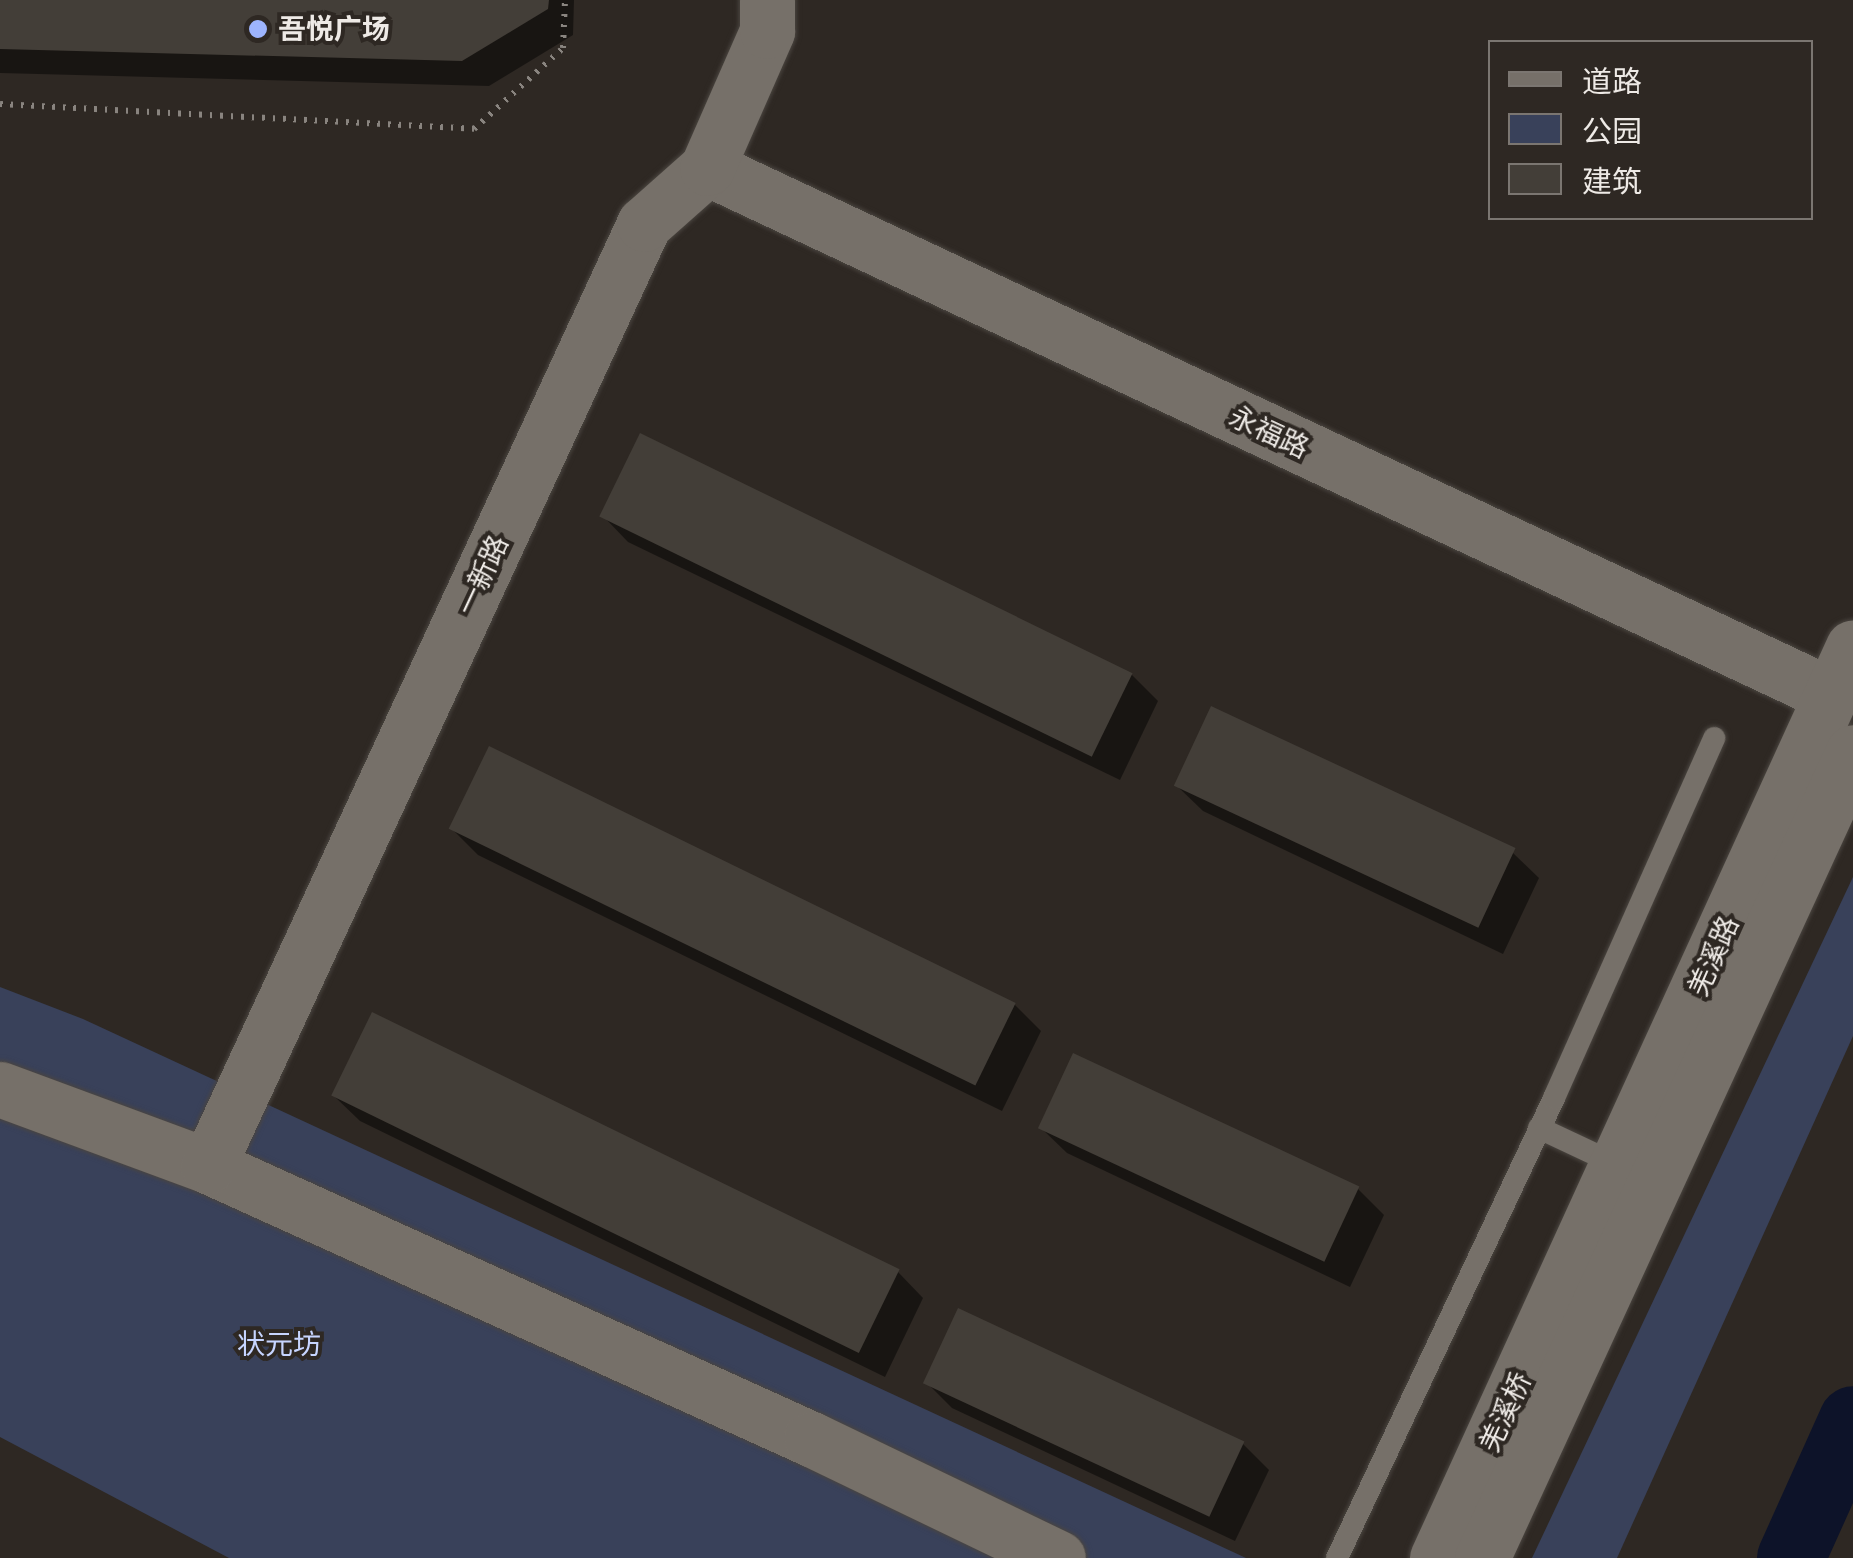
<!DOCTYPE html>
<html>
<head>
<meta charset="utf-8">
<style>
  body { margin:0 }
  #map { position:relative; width:1853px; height:1558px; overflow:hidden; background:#2e2823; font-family:"Golos Text","Noto Sans SC",sans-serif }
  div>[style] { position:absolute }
  .green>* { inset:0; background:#39415a }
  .shadow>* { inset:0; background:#0007 }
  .river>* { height:68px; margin:-34px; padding:0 34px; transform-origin:34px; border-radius:34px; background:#0d1329 }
  .building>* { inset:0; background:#433e38; transform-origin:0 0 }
  .path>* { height:6px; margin-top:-3px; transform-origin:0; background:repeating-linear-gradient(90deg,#89847f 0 2.5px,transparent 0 10.5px) }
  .roads { filter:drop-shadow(0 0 2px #4a4540) drop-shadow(0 0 2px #4a4540) }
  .service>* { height:22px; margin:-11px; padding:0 11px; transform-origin:11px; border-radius:11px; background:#767069 }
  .tertiary>* { height:55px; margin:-27.5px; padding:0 27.5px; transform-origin:27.5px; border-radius:27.5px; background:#767069 }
  .dots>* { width:28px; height:28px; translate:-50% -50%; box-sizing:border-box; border:5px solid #2e2823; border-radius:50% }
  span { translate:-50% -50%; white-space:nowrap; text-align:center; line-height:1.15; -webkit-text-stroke:8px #2e2823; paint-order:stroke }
  .poi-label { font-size:28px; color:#eeeae6; font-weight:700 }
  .left { translate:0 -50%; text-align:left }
  .street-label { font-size:28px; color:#eeeae6 }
  .park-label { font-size:28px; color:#c7d5ff }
  .legend { position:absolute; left:1488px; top:40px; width:325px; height:180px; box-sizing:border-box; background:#2e2823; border:2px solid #7b7671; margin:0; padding:12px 18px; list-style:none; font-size:30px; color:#eeeae6 }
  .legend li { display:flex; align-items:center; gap:20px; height:50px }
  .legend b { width:50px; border:2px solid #7b7671 }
</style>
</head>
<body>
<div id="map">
  <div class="green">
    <div style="clip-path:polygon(1853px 877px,1853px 1036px,1617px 1558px,1532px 1558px)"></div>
    <div style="clip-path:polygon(0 987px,83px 1019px,1246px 1558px,229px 1558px,0 1437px)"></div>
  </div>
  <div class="shadow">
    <div style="clip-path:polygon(0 0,574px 0,573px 35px,489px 86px,0 73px)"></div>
    <div style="clip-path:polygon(603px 516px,1132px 675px,1158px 701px,1120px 780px,628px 542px)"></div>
    <div style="clip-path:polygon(491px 749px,1015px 1005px,1041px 1031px,1002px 1111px,478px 855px,452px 829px)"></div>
    <div style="clip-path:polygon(1177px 786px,1513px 853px,1539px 878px,1503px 954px,1203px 811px)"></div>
    <div style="clip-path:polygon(334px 1096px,898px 1272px,923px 1298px,885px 1377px,360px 1121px)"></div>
    <div style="clip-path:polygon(1041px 1128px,1358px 1189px,1384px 1215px,1350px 1287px,1067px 1153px)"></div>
    <div style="clip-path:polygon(926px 1382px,1243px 1444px,1269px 1470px,1235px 1541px,952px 1408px)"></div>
  </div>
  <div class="river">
    <div style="left:1791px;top:1558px;width:151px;rotate:-65.8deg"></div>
  </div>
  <div class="building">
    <div style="clip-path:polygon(0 0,549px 0,548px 9px,462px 61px,0 49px)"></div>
    <div style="left:640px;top:433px;width:548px;height:93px;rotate:26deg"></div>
    <div style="left:1211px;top:706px;width:336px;height:88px;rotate:25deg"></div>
    <div style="left:489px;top:746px;width:586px;height:92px;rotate:26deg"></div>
    <div style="left:372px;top:1012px;width:587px;height:93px;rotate:26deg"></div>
    <div style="left:1073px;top:1053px;width:316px;height:83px;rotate:25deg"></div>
    <div style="left:958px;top:1308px;width:316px;height:83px;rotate:25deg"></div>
  </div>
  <div class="path">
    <div style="left:0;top:104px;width:475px;rotate:3deg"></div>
    <div style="left:474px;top:129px;width:120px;rotate:-42.3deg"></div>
    <div style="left:563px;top:48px;width:48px;rotate:-87.6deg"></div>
  </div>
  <div class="roads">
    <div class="service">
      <div style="left:1539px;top:1128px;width:89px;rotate:25.1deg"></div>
      <div style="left:1337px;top:1558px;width:509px;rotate:-64.74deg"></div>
      <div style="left:1554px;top:1098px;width:394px;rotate:-66deg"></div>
    </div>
    <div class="tertiary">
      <div style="left:707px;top:168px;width:1241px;rotate:25.12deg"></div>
      <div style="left:0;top:1089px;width:222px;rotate:20.3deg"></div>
      <div style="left:208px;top:1166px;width:662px;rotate:24.36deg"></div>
      <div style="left:811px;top:1439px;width:274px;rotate:25.7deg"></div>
      <div style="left:208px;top:1166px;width:1038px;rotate:-65.16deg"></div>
      <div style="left:644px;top:224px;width:84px;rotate:-41.6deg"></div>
      <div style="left:707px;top:168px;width:150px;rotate:-66.3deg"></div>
      <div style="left:767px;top:31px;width:31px;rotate:-90deg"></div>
      <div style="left:1437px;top:1558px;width:1001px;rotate:-65.46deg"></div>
      <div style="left:1482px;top:1558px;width:887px;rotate:-65.28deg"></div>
    </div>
  </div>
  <div class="dots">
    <div style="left:258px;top:29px;background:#9db4fd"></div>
  </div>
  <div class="poi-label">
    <span class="left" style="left:278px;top:29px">吾悦广场</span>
  </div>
  <div class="street-label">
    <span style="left:1269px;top:432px;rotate:25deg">永福路</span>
    <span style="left:482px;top:575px;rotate:-65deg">一新路</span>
    <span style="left:1713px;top:956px;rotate:-66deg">羌溪路</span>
    <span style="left:1505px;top:1412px;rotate:-65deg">羌溪桥</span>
  </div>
  <div class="park-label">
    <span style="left:279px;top:1344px">状元坊</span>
  </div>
  <ul class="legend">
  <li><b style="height:12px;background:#767069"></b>道路</li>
  <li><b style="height:28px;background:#39415a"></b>公园</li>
  <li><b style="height:28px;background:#433e38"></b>建筑</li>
  </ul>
</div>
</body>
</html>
